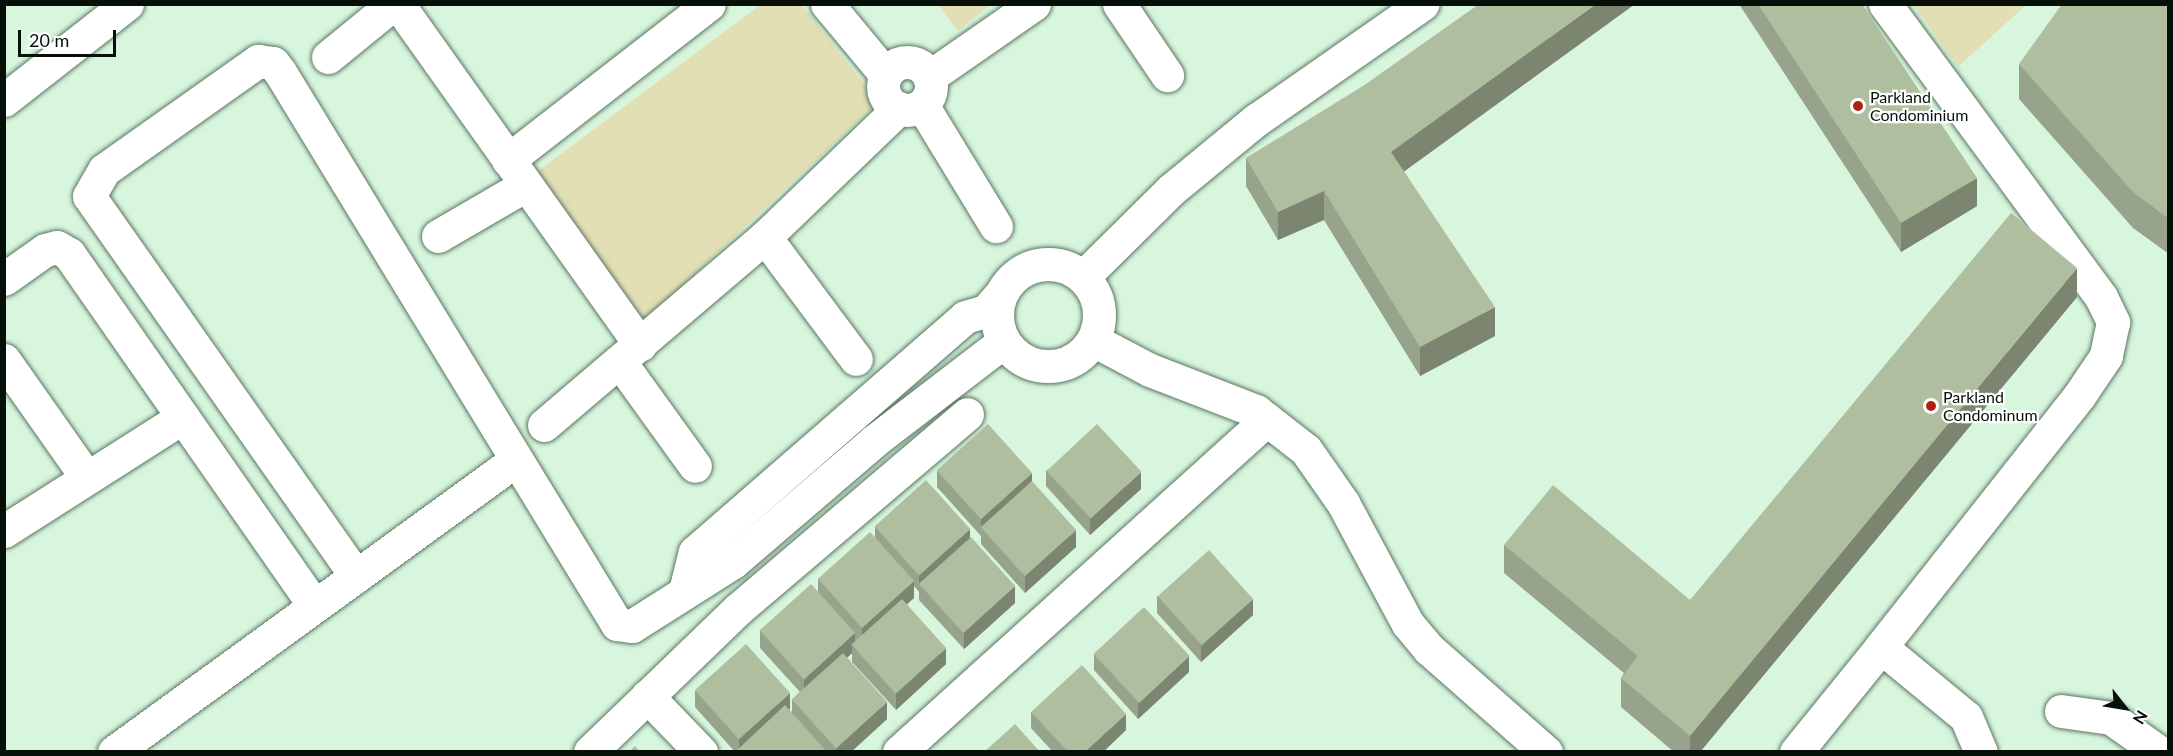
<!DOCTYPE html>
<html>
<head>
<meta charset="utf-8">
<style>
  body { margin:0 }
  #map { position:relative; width:2173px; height:756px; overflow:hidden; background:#d8f6de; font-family:Lato,sans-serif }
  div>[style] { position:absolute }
  .green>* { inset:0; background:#e3dfb5 }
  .roads { filter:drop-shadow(0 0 2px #5b7661) drop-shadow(0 0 2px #5b7661) }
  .minor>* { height:33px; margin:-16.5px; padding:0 16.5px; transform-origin:16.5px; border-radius:16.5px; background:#fff }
  .minor>.ring { margin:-16.5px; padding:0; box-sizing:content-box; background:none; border:33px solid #fff; border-radius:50% }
  .wall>* { inset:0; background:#97a38a }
  .shaded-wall>* { inset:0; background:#7b8570 }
  .building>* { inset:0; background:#b0bea0; transform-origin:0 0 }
  .dots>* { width:16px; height:16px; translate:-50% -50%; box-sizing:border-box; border:3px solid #fff; border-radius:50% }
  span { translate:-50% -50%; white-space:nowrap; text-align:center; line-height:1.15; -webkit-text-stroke:4.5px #fff; paint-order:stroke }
  .poi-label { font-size:16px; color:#061009 }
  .left { translate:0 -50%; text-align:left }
  .frame { position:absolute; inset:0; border:6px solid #061009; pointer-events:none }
  .north { position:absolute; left:2095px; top:678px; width:60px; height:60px; -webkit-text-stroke:4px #fff; paint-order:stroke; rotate:121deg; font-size:16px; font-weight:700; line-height:24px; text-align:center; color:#061009 }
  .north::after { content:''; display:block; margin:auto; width:21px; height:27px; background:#061009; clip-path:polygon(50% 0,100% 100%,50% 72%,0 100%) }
  .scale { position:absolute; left:18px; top:30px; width:98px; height:27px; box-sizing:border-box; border:3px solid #061009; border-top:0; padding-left:8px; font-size:18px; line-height:21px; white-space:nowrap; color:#061009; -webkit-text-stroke:4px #fff; paint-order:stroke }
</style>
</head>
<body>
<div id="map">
  <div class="green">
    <div style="clip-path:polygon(760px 5px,802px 5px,878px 102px,645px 320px,534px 174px)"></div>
    <div style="clip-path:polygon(938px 5px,990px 5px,958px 31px)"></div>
    <div style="clip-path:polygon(1914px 5px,2026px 5px,1958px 67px)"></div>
  </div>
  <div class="roads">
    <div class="minor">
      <div style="left:398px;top:4px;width:418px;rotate:54.6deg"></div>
      <div style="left:827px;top:4px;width:92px;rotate:50.3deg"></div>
      <div style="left:1119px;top:4px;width:86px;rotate:55.9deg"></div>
      <div style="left:1885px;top:4px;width:364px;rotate:53.6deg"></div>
      <div style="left:2101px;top:297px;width:28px;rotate:64deg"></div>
      <div style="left:2113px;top:322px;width:35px;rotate:102deg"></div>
      <div style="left:2106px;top:356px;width:48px;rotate:124deg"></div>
      <div style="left:2079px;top:396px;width:320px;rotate:128.3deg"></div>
      <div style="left:1881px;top:647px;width:110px;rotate:39.5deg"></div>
      <div style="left:1966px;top:717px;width:38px;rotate:67deg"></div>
      <div style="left:328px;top:57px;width:84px;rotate:-39.2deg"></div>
      <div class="ring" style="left:883px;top:62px;width:15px;height:15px"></div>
      <div style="left:929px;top:77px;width:128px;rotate:-34.8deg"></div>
      <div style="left:4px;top:100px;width:156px;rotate:-38deg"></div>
      <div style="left:922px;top:105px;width:142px;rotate:58.6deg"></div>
      <div style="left:508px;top:160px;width:254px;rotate:-37.8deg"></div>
      <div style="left:438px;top:236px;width:102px;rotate:-30.1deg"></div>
      <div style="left:765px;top:237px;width:152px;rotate:53.3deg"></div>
      <div class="ring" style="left:997px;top:264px;width:69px;height:69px"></div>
      <div style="left:1083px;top:277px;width:125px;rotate:-44.7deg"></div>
      <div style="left:1172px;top:189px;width:109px;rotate:-39.4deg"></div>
      <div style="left:1256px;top:120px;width:203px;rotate:-34.9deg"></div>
      <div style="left:4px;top:279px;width:50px;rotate:-35.3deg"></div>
      <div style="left:45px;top:250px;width:12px;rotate:-14deg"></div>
      <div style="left:57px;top:247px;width:14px;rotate:30deg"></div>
      <div style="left:69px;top:254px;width:429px;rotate:55.1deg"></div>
      <div style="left:1093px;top:340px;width:64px;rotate:27.8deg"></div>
      <div style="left:1150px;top:370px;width:114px;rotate:21.1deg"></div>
      <div style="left:1256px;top:411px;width:63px;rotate:38deg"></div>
      <div style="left:1306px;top:450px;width:65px;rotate:55.1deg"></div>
      <div style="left:1343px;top:503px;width:137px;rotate:61.8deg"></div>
      <div style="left:1408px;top:624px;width:33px;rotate:50deg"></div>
      <div style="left:1429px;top:649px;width:156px;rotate:41.4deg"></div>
      <div style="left:4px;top:360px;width:144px;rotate:54.9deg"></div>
      <div style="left:620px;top:362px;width:128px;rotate:54.2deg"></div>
      <div style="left:544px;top:425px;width:290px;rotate:-40.4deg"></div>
      <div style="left:765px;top:237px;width:186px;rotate:-43.9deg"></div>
      <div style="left:4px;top:531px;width:212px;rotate:-32.5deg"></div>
      <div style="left:356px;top:576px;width:464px;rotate:-125.1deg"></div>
      <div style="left:89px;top:196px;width:30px;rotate:-60deg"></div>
      <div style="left:104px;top:170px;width:189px;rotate:-35.3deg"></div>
      <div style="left:258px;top:61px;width:15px;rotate:8deg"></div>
      <div style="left:273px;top:63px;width:11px;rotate:52deg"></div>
      <div style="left:280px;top:72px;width:647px;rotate:58.6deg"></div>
      <div style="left:617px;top:624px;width:15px;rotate:8deg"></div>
      <div style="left:632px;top:626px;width:120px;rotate:-32.4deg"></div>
      <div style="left:733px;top:562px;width:186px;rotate:-40.6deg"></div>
      <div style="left:874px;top:441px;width:163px;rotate:-37.5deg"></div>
      <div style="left:686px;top:587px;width:36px;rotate:-76deg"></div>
      <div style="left:695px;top:552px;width:358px;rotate:-41deg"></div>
      <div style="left:965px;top:317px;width:22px;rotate:-16deg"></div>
      <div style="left:986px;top:311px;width:23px;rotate:-49deg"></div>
      <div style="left:647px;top:696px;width:78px;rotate:46deg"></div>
      <div style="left:2061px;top:711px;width:50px;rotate:8deg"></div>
      <div style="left:2111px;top:718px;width:59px;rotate:35.3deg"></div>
      <div style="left:114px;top:752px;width:495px;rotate:-36deg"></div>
      <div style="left:590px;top:752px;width:204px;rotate:-44deg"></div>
      <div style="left:737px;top:610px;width:302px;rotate:-40.4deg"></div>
      <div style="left:899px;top:752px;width:496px;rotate:-42.1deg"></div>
      <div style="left:1796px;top:752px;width:135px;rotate:-51deg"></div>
    </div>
  </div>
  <div class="wall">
    <div style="clip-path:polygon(1635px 4px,1404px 171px,1495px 336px,1420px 376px,1324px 220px,1278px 240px,1246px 186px,1246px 158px)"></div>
    <div style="clip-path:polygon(1739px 4px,1862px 4px,1977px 206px,1901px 252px)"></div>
    <div style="clip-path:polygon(2169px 4px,2169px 254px,2133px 228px,2019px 99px,2019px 64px)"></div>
    <div style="clip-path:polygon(2077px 297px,1700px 752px,1674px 752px,1621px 707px,1621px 678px,1624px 673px,1504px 573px,1504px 545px,1690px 600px)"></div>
    <div style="clip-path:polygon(1046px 470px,1141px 489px,1090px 535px,1046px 486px)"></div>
    <div style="clip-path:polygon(937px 471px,1032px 482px,1076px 547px,1025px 593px,981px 544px,981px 536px,937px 487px)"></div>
    <div style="clip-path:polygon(875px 527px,970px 538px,1015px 603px,964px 649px,919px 600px,919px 592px,914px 586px,914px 598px,907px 604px,946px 664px,896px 710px,852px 662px,852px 653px,847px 658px,887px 719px,851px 752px,735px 752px,695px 707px,695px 691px,790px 709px,789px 710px,792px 712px,792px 700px,800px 692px,760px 648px,760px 631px,818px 592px,818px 579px,875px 539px)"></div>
    <div style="clip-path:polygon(1157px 596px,1253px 615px,1201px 662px,1157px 613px)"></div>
    <div style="clip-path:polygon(1094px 654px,1189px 672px,1138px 719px,1094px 670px)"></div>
    <div style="clip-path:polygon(1031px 712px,1126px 730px,1103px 752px,1053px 752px,1031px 728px)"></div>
  </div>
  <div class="shaded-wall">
    <div style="clip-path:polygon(1596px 4px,1635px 4px,1391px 181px,1391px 152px)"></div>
    <div style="clip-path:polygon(1977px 178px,1977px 206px,1901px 252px,1901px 223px)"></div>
    <div style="clip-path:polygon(1324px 191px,1324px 220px,1278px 240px,1278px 212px)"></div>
    <div style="clip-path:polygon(2077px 268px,2077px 297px,1700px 752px,1690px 752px,1690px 736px)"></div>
    <div style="clip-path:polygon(1495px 307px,1495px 336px,1420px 376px,1420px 347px)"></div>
    <div style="clip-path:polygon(1141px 472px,1141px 489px,1090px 535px,1090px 519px)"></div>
    <div style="clip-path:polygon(1032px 473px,1032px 490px,981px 528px,981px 536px,981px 519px)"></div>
    <div style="clip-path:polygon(970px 529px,970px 546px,919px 584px,919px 592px,919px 576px)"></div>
    <div style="clip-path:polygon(1076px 530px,1076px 547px,1025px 593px,1025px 576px)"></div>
    <div style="clip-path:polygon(914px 581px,914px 598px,862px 644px,862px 627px)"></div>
    <div style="clip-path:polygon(1015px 586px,1015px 603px,964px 649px,964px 633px)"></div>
    <div style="clip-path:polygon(1253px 599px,1253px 615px,1201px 662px,1201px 645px)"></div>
    <div style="clip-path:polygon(855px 633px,855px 649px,852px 645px,852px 653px,804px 696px,804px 680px)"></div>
    <div style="clip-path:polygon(946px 648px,946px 664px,896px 710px,896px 694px)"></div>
    <div style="clip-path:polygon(1189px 656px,1189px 672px,1138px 719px,1138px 703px)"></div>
    <div style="clip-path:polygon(790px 693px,790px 709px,744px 752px,739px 752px,739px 739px)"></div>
    <div style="clip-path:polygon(887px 702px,887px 719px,851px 752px,836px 752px,836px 749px)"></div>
    <div style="clip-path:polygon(1126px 714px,1126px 730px,1103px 752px,1085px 752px)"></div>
  </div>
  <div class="building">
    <div style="clip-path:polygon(1479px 4px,1596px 4px,1391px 152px,1495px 307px,1420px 347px,1324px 191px,1278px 212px,1246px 158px,1363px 86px)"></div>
    <div style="clip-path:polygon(1758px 4px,1862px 4px,1977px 178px,1901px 223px)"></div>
    <div style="clip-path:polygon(2062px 4px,2169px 4px,2169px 219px,2133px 192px,2019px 64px)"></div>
    <div style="clip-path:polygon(2011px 213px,2077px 268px,1690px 736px,1621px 678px,1638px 656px,1504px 545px,1553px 485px,1690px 600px)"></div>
    <div style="left:988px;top:424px;width:66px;height:69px;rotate:48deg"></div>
    <div style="left:1097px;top:424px;width:65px;height:69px;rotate:47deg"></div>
    <div style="left:926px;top:480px;width:66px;height:69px;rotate:48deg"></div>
    <div style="left:1032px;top:481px;width:66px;height:69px;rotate:48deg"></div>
    <div style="left:870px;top:532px;width:66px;height:70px;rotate:48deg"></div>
    <div style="left:971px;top:537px;width:66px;height:70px;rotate:48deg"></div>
    <div style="left:1209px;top:550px;width:66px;height:69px;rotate:48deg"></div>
    <div style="left:811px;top:584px;width:66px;height:69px;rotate:48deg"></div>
    <div style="left:902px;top:599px;width:66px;height:68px;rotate:48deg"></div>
    <div style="left:1144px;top:607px;width:67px;height:69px;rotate:47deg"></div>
    <div style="left:746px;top:644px;width:66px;height:69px;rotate:48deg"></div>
    <div style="left:843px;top:653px;width:66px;height:69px;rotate:48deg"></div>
    <div style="clip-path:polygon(1082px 665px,1126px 714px,1085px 752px,1068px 752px,1031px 712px)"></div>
    <div style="clip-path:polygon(785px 705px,827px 752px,735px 752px)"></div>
    <div style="clip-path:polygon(1015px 724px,1040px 752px,984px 752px)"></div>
    <div style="clip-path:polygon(635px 746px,640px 752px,629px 752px)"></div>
  </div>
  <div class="dots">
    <div style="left:1858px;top:106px;background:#af210e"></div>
    <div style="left:1931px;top:406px;background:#af210e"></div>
  </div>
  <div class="poi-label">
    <span class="left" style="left:1870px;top:106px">Parkland<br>Condominium</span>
    <span class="left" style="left:1943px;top:406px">Parkland<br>Condominum</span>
  </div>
  <div class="frame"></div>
  <div class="north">N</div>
  <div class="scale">20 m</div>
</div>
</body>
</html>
